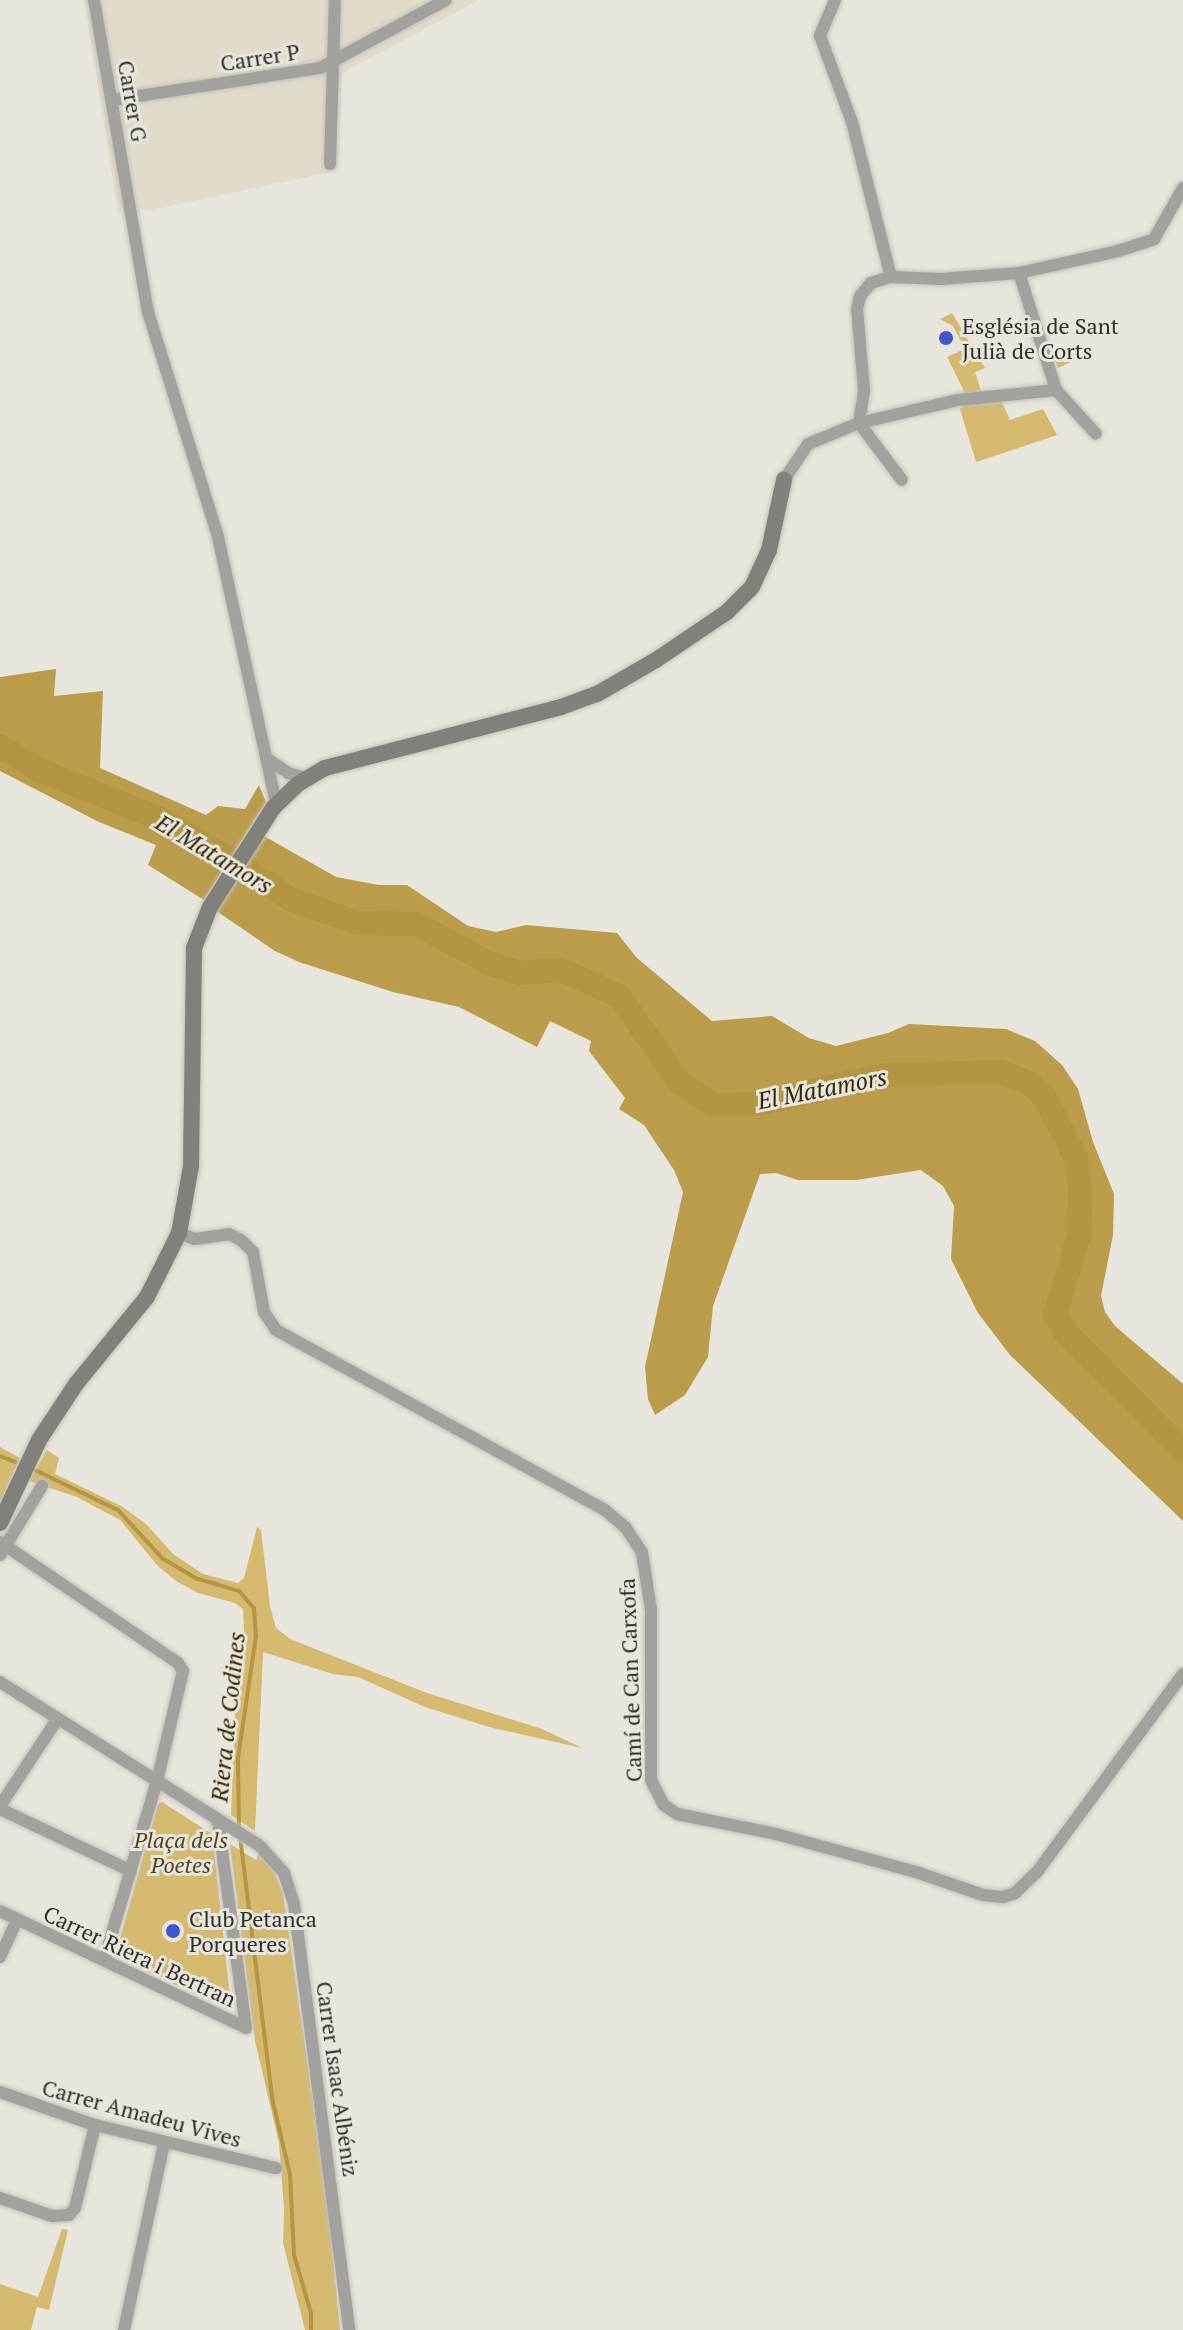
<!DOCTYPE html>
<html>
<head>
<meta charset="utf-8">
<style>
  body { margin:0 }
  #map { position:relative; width:1183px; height:2330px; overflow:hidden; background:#e8e5dc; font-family:"PT Serif",serif }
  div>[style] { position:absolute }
  .built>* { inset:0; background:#e1dbcb }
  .green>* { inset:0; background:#d4b96f }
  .forest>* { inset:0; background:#ba9c4a }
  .water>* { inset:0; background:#b39542 }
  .stream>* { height:4px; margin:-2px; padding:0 2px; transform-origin:2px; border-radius:2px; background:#b39542 }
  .river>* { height:24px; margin:-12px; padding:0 12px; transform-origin:12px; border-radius:12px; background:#b39542 }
  .roads { filter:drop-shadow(0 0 2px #c3c1b9) drop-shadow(0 0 2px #c3c1b9) }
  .street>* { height:12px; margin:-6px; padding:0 6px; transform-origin:6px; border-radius:6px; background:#a2a19d }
  .secondary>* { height:16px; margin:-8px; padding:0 8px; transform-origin:8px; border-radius:8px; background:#82807b }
  .dots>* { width:22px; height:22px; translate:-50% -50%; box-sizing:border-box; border:4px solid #e8e5dc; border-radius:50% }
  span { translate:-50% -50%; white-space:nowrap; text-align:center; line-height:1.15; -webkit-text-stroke:6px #e8e5dc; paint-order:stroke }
  .street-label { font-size:22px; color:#31302c }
  .poi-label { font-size:22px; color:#31302c }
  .left { translate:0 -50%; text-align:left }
  .park-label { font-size:22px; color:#524521; font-style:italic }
  .water-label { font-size:24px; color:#342802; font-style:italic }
</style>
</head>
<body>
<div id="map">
  <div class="built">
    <div style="clip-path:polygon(84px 0,479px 0,342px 73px,332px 172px,154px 209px,118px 212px)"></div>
  </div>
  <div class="green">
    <div style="clip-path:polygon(952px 313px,985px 368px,975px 372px,982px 394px,966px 395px,947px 357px,965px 349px,953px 326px,940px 319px)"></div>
    <div style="clip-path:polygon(1070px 346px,1077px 359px,1058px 368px,1053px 353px)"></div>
    <div style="clip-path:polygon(1001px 400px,1010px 420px,1043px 409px,1057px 435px,976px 462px,960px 409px,964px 405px)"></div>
    <div style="clip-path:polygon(0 1447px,20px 1458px,0 1502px)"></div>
    <div style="clip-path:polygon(47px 1450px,59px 1458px,55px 1474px,123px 1507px,147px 1525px,173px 1554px,203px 1574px,238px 1583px,244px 1578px,257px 1527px,261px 1530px,270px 1606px,276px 1628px,290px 1639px,427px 1693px,542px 1729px,582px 1748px,489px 1727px,425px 1707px,358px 1677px,333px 1674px,263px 1652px,255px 1831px,231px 1815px,235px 1708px,244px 1632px,243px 1609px,235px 1603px,198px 1593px,176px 1581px,157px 1565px,120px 1520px,77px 1497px,29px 1481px)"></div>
    <div style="clip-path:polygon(162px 1802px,212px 1834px,231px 2005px,226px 2008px,119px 1959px,116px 1953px,158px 1804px)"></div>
    <div style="clip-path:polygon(230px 1844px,256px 1860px,259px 1853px,274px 1871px,283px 1894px,328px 2206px,340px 2330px,305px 2330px,283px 2243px,284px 2209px,279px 2143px,255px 2041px)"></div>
    <div style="clip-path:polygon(62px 2229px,68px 2230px,49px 2310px,37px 2307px,31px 2330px,0 2330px,0 2284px,38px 2297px)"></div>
  </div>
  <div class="forest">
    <div style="clip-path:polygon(56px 669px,54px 696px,103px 691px,100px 768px,206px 815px,218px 806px,245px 809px,259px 785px,266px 802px,204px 900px,148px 865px,156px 845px,99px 822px,0 771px,0 677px)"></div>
    <div style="clip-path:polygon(264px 836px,336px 877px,379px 885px,407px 885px,468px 926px,496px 932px,526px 925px,617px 933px,637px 958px,712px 1021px,772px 1016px,809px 1038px,836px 1046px,888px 1033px,909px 1024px,1006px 1029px,1035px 1041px,1062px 1065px,1078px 1089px,1093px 1142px,1114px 1194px,1113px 1235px,1101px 1296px,1105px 1312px,1115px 1326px,1183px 1384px,1183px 1521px,1010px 1355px,978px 1313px,951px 1259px,954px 1206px,943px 1186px,921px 1170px,856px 1180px,798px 1180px,776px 1173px,760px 1174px,713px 1306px,708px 1357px,685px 1395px,655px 1415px,648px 1399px,645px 1367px,683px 1192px,674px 1170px,644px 1125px,619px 1109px,625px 1098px,589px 1051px,591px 1041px,550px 1021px,537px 1047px,459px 1007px,393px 992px,299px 962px,275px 951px,215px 910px)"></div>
  </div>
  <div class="water">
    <div style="clip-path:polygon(355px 913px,366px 920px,379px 921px,355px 934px,349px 926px)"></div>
  </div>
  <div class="stream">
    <div style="left:0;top:1456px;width:17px;rotate:21deg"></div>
    <div style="left:33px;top:1469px;width:94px;rotate:25.8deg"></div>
    <div style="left:118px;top:1510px;width:65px;rotate:47.5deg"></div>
    <div style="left:162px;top:1558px;width:39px;rotate:31deg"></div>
    <div style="left:195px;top:1578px;width:46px;rotate:16.5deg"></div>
    <div style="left:239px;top:1591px;width:23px;rotate:49deg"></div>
    <div style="left:254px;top:1608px;width:28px;rotate:86deg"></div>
    <div style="left:256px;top:1636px;width:123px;rotate:98.4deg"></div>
    <div style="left:238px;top:1758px;width:69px;rotate:89.2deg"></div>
    <div style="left:240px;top:1836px;width:264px;rotate:83deg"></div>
    <div style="left:272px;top:2098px;width:79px;rotate:76.8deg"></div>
    <div style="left:290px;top:2175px;width:80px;rotate:87.1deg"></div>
    <div style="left:294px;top:2255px;width:60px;rotate:73.7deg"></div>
    <div style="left:311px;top:2313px;width:17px;rotate:90deg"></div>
  </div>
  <div class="river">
    <div style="left:0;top:746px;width:46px;rotate:31.6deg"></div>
    <div style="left:39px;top:770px;width:131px;rotate:22deg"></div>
    <div style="left:160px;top:819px;width:75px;rotate:29.6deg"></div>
    <div style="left:225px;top:856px;width:80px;rotate:33.3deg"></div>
    <div style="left:292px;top:900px;width:70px;rotate:19.2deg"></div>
    <div style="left:358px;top:923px;width:58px;rotate:1deg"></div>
    <div style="left:416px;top:924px;width:85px;rotate:28.1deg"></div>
    <div style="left:491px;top:964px;width:31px;rotate:17deg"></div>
    <div style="left:521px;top:973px;width:40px;rotate:-4.3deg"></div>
    <div style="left:561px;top:970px;width:64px;rotate:24.1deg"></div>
    <div style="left:619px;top:996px;width:106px;rotate:55deg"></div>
    <div style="left:680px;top:1083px;width:40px;rotate:32.9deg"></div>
    <div style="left:714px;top:1105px;width:44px;rotate:-1.3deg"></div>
    <div style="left:758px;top:1104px;width:128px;rotate:-13.1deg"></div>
    <div style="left:883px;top:1075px;width:118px;rotate:-1.5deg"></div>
    <div style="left:1001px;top:1072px;width:31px;rotate:21deg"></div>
    <div style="left:1030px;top:1083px;width:21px;rotate:45deg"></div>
    <div style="left:1045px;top:1098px;width:68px;rotate:62.7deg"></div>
    <div style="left:1076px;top:1158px;width:32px;rotate:83deg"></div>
    <div style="left:1080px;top:1190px;width:45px;rotate:91.3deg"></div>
    <div style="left:1079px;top:1235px;width:84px;rotate:106.7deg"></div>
    <div style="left:1055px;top:1315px;width:19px;rotate:58deg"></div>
    <div style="left:1065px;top:1331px;width:168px;rotate:45.5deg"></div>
  </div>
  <div class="roads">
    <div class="street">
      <div style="left:94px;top:0;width:317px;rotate:80.2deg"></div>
      <div style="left:148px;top:312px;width:236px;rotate:72.7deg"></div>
      <div style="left:218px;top:537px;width:273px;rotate:77.7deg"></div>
      <div style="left:835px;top:0;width:39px;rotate:113deg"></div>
      <div style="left:820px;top:36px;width:92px;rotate:69.6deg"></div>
      <div style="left:852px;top:122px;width:160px;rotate:75.9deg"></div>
      <div style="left:113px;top:100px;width:209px;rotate:-8.8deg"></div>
      <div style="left:320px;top:68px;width:143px;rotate:-28.4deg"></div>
      <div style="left:330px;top:164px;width:164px;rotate:-88.3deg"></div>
      <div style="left:1056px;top:390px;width:59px;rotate:47.7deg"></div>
      <div style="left:859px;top:423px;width:33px;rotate:-81deg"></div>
      <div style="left:864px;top:390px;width:81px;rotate:-94.9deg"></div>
      <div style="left:857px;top:309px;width:13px;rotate:-77deg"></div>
      <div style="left:860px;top:296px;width:17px;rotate:-50deg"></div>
      <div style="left:871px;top:283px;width:21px;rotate:-17deg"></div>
      <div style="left:891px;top:277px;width:50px;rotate:2.3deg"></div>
      <div style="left:941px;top:279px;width:78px;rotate:-4.4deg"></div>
      <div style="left:1019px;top:273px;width:101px;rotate:-12.5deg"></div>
      <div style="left:1118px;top:251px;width:38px;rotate:-18deg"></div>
      <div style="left:1154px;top:239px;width:59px;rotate:-60.4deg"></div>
      <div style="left:859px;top:423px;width:71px;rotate:53deg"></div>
      <div style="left:784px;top:480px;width:43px;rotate:-56.3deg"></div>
      <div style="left:808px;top:444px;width:55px;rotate:-22.4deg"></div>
      <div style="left:859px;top:423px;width:102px;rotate:-13.1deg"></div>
      <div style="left:958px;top:400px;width:99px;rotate:-5.8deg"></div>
      <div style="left:1056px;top:390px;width:123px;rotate:-107.5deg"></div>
      <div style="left:266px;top:758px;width:27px;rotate:34deg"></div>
      <div style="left:288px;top:773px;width:20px;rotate:15deg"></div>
      <div style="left:179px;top:1233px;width:17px;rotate:21deg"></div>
      <div style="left:195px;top:1239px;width:34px;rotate:-8deg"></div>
      <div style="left:229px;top:1234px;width:13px;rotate:27deg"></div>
      <div style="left:241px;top:1240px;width:17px;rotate:45deg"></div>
      <div style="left:253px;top:1252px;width:61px;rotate:79.6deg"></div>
      <div style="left:264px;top:1312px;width:22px;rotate:56deg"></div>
      <div style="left:276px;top:1330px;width:376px;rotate:28.7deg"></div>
      <div style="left:606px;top:1511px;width:25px;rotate:40deg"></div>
      <div style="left:625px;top:1527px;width:30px;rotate:56deg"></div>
      <div style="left:642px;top:1552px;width:59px;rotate:81.2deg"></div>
      <div style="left:651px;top:1610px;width:170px;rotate:90deg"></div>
      <div style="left:651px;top:1780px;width:28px;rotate:63deg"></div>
      <div style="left:664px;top:1805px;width:16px;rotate:35deg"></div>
      <div style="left:677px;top:1814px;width:101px;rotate:11.4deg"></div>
      <div style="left:776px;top:1834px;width:145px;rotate:15.2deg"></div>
      <div style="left:916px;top:1872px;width:71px;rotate:18.9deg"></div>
      <div style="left:983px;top:1895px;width:20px;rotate:6deg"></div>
      <div style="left:1003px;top:1897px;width:13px;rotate:-18deg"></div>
      <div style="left:1015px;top:1893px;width:30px;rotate:-44deg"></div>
      <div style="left:1037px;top:1872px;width:246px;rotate:-53.6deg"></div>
      <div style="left:0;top:1542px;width:215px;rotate:34.2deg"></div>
      <div style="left:178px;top:1663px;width:9px;rotate:58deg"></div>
      <div style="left:183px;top:1671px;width:113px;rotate:103.3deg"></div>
      <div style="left:157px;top:1781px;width:187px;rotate:106.5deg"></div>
      <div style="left:0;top:1555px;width:81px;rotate:-58.7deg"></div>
      <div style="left:0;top:1682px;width:306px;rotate:32.2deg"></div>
      <div style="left:259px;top:1845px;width:38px;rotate:48deg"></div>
      <div style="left:284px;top:1873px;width:33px;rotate:72deg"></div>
      <div style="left:294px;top:1904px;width:430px;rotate:82.6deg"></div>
      <div style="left:0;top:1806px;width:105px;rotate:-56.6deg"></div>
      <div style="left:0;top:1809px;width:145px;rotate:25.3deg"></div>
      <div style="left:0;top:1911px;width:272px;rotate:25.4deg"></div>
      <div style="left:246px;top:2028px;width:210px;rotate:-97.7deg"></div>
      <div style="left:0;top:1957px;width:41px;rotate:-65.3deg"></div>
      <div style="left:0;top:2092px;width:101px;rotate:19.2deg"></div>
      <div style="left:95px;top:2125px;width:186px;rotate:13.4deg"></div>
      <div style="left:0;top:2198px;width:55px;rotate:19.1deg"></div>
      <div style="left:52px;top:2216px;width:17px;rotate:-3deg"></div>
      <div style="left:69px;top:2215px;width:9px;rotate:-49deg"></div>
      <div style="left:75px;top:2208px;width:85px;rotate:-76.5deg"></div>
      <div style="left:124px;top:2330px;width:191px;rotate:-77.9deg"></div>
    </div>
    <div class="secondary">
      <div style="left:0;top:1523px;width:92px;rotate:-64.8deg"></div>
      <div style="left:39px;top:1440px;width:67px;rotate:-56.5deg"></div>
      <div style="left:76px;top:1384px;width:112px;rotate:-50.8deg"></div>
      <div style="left:147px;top:1297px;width:72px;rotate:-63.4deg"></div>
      <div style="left:179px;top:1233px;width:68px;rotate:-79.8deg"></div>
      <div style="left:191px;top:1166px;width:218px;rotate:-89.2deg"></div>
      <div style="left:194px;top:948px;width:44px;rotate:-68.7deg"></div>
      <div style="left:210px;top:907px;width:117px;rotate:-57.5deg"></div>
      <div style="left:273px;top:808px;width:35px;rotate:-44deg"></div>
      <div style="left:298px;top:784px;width:31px;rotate:-31deg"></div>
      <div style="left:325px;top:768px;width:244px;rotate:-14.5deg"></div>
      <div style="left:561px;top:707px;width:40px;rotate:-20.2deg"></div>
      <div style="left:599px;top:693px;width:66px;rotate:-30.1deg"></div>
      <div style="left:656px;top:660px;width:86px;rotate:-34.1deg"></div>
      <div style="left:727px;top:612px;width:35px;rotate:-45deg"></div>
      <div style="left:752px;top:587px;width:41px;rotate:-65.3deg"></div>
      <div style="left:769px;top:550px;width:72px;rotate:-77.9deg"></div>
    </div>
  </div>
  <div class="dots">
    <div style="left:946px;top:338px;background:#3f57ca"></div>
    <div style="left:173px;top:1931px;background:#3f57ca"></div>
  </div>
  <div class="street-label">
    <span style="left:260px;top:57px;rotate:-9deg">Carrer P</span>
    <span style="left:133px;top:101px;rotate:80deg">Carrer G</span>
    <span style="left:630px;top:1680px;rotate:-92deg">Camí de Can Carxofa</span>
    <span style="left:140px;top:1956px;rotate:25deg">Carrer Riera i Bertran</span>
    <span style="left:338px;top:2079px;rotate:82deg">Carrer Isaac Albéniz</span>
    <span style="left:142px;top:2113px;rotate:15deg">Carrer Amadeu Vives</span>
  </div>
  <div class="poi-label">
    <span class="left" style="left:962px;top:338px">Església de Sant<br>Julià de Corts</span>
    <span class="left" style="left:189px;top:1931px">Club Petanca<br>Porqueres</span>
  </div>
  <div class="park-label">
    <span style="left:181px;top:1852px">Plaça dels<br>Poetes</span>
  </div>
  <div class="water-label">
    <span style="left:214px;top:854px;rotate:31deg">El Matamors</span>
    <span style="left:822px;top:1089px;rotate:-11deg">El Matamors</span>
    <span style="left:228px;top:1717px;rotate:-84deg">Riera de Codines</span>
  </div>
</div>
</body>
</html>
